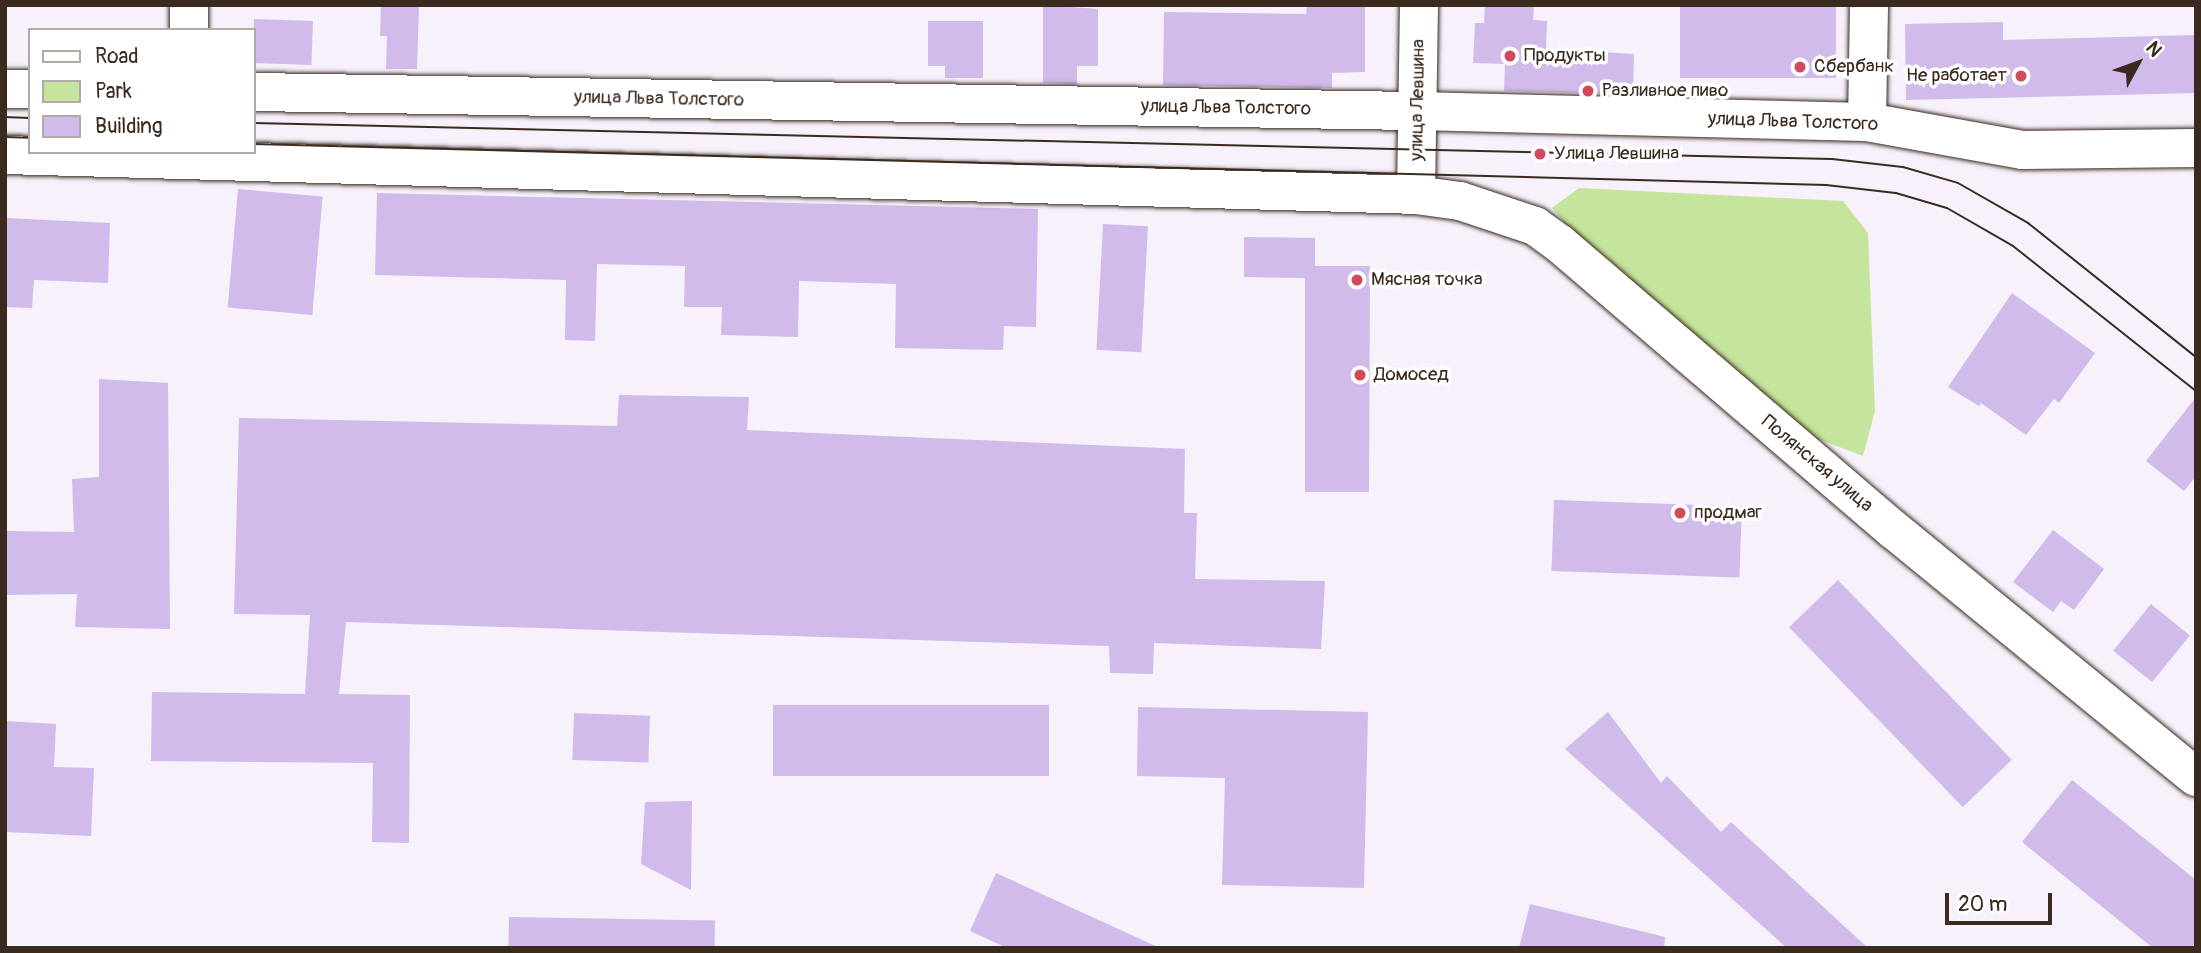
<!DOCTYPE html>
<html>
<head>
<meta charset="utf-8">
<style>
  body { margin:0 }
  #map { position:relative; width:2201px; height:953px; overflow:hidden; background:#f6f1fb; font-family:Pangolin,sans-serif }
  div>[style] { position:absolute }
  .green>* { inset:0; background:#c5e49c }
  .building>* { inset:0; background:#d0bbeb; transform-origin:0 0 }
  .roads { filter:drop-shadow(0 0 2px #3b2a1e) drop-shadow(0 0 2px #3b2a1e) }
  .minor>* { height:38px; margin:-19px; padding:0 19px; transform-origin:19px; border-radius:19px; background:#fff }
  .tertiary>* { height:38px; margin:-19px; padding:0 19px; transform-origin:19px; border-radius:19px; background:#fff }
  .tram>* { height:2px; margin:-1px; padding:0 1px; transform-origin:1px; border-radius:1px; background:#3b2a1e }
  .dots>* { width:19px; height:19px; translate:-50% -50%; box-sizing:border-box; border:4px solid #fff; border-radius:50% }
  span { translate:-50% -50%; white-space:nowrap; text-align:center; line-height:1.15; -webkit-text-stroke:7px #fff; paint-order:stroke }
  .poi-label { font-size:19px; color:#3b2a1e }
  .left { translate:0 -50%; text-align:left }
  .right { translate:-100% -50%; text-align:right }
  .street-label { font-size:19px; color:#3b2a1e }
  .frame { position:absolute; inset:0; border:7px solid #3b2a1e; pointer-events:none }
  .legend { position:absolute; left:28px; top:28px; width:228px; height:126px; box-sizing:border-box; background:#fff; border:2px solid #b1aaa5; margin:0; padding:9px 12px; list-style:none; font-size:21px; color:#3b2a1e }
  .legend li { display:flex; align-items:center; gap:14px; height:35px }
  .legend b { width:35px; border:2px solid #b1aaa5 }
  .north { position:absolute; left:2103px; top:28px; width:70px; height:70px; -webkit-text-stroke:5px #fff; paint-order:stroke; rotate:49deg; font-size:19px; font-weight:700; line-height:28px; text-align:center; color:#3b2a1e }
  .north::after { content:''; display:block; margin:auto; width:24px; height:32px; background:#3b2a1e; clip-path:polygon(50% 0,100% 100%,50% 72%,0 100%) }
  .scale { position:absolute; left:1945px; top:893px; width:107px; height:32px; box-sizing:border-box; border:4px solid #3b2a1e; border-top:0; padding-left:9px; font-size:21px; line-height:24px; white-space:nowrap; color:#3b2a1e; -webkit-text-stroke:5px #fff; paint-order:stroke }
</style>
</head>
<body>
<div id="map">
  <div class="green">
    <div style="clip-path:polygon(1579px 188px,1843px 201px,1868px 233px,1875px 411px,1863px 456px,1818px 439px,1590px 252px,1552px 208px)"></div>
  </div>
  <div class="building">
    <div style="clip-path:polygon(381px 5px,419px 5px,417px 69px,386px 69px,387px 36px,380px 36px)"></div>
    <div style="clip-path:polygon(1043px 5px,1098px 9px,1098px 66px,1077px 66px,1077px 84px,1043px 83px)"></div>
    <div style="clip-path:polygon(1307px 5px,1365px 5px,1365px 72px,1332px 73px,1332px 88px,1163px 85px,1164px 12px,1306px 14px)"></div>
    <div style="clip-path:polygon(1485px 5px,1534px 5px,1533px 20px,1547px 21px,1546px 49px,1634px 54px,1633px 94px,1504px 91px,1505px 64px,1473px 63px,1475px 23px,1484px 23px)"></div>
    <div style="left:1680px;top:5px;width:156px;height:73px"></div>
    <div style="left:254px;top:19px;width:59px;height:44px;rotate:2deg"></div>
    <div style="clip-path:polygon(928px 21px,983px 21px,983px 78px,945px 78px,945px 66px,928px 66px)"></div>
    <div style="clip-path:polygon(2003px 22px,2003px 40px,2196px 35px,2196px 93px,1906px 100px,1905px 24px)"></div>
    <div style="left:238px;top:189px;width:85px;height:119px;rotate:5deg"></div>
    <div style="clip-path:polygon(377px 193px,1038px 209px,1036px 327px,1004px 326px,1003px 350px,895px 348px,896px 284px,799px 281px,798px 337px,721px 335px,722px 307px,684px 307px,685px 266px,597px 264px,595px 341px,565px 340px,566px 280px,375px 275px)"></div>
    <div style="clip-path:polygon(5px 218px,110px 223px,108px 283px,34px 280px,32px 308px,5px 307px)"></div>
    <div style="left:1103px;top:224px;width:45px;height:126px;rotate:3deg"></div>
    <div style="clip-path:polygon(1244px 237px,1315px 238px,1315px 266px,1370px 266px,1369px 492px,1305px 492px,1305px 278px,1244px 277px)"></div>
    <div style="clip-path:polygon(2012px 293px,2095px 353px,2059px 403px,2054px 399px,2026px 435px,1981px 403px,1979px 406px,1948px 387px)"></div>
    <div style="clip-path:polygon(99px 379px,168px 383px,170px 629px,75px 627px,77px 594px,5px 595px,5px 531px,74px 532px,72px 479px,99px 477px)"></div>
    <div style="clip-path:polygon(619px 395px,749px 397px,747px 430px,1185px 449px,1184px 513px,1197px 513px,1195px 579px,1325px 581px,1321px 649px,1154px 643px,1153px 674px,1110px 673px,1109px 646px,346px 622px,339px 694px,410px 695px,409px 843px,372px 842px,373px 763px,151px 761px,152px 692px,305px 694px,310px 615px,234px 614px,239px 418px,617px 426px)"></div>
    <div style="clip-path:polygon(2196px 397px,2196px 476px,2184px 491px,2146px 461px)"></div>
    <div style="left:1554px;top:500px;width:188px;height:71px;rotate:2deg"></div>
    <div style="clip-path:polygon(2053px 530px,2104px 569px,2074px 610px,2061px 601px,2053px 612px,2013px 582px)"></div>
    <div style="left:1838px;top:580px;width:250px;height:68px;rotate:46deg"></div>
    <div style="left:2151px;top:604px;width:50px;height:60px;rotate:39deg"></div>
    <div style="left:1049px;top:705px;width:71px;height:276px;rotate:90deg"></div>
    <div style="clip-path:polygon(1138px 707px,1368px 712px,1364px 888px,1222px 885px,1225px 778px,1137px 776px)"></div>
    <div style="clip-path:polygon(1608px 712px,1661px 783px,1667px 776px,1721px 832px,1731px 822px,1868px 948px,1787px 948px,1565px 749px)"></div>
    <div style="left:574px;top:713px;width:76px;height:47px;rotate:2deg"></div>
    <div style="clip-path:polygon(5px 721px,56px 724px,54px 767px,94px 768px,91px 836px,5px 832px)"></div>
    <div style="clip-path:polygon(2072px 780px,2196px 880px,2196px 948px,2153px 948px,2022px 842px)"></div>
    <div style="clip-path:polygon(692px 801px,691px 890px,641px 864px,645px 802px)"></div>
    <div style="clip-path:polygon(996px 873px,1160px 948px,1007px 948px,970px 931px)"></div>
    <div style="clip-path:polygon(1530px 904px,1665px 937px,1664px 948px,1519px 948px)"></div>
    <div style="left:509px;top:917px;width:206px;height:31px;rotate:1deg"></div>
  </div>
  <div class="roads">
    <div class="minor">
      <div style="left:189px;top:30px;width:25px;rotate:-90deg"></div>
      <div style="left:1416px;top:111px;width:451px;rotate:1.4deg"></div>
      <div style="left:1867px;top:122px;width:158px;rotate:10.2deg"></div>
      <div style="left:2023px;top:150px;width:173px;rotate:-0.7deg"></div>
      <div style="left:1867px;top:122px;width:117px;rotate:-89deg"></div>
      <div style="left:1416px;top:195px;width:44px;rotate:7.8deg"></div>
      <div style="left:1460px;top:201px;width:79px;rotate:18.4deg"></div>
      <div style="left:1535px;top:226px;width:31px;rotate:36deg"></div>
      <div style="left:1560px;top:244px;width:440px;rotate:40.6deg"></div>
      <div style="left:1894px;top:530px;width:390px;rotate:39.3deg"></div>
    </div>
    <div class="tertiary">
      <div style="left:5px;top:89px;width:25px"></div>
      <div style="left:254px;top:92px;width:1162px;rotate:0.94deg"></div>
      <div style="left:5px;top:155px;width:1412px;rotate:1.62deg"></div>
      <div style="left:1416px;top:195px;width:190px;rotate:-89.1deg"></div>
    </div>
  </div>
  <div class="tram">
    <div style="left:5px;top:117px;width:25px;rotate:2deg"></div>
    <div style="left:254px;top:123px;width:1578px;rotate:1.31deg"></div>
    <div style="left:1832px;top:159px;width:71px;rotate:6.4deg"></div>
    <div style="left:1903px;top:167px;width:57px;rotate:16.2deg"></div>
    <div style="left:1958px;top:183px;width:81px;rotate:29.7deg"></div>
    <div style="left:2028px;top:223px;width:215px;rotate:38.6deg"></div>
    <div style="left:5px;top:137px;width:25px;rotate:2deg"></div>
    <div style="left:254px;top:144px;width:1573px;rotate:1.49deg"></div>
    <div style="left:1826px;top:185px;width:70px;rotate:6.5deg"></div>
    <div style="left:1896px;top:193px;width:53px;rotate:16.4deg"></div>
    <div style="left:1947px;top:208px;width:76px;rotate:29.9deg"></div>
    <div style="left:2013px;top:246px;width:233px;rotate:38.4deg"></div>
  </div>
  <div class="dots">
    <div style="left:1510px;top:56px;background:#d1495b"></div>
    <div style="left:1800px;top:67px;background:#d1495b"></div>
    <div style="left:2021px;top:76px;background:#d1495b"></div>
    <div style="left:1588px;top:91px;background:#d1495b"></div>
    <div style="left:1540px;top:154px;background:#d1495b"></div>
    <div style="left:1357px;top:280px;background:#d1495b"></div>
    <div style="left:1360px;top:375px;background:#d1495b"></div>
    <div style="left:1680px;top:513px;background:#d1495b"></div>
  </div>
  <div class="poi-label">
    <span class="left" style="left:1524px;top:56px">Продукты</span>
    <span class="left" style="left:1814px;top:67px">Сбербанк</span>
    <span class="right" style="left:2007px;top:76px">Не работает</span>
    <span class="left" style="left:1602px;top:91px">Разливное пиво</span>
    <span class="left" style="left:1554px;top:154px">Улица Левшина</span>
    <span class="left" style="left:1371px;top:280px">Мясная точка</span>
    <span class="left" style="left:1374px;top:375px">Домосед</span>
    <span class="left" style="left:1694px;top:513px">продмаг</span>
  </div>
  <div class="street-label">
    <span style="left:659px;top:99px;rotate:1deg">улица Льва Толстого</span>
    <span style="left:1418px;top:100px;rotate:-89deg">улица Левшина</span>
    <span style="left:1226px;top:108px;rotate:1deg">улица Льва Толстого</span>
    <span style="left:1793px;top:122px;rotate:2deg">улица Льва Толстого</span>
    <span style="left:1817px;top:464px;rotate:40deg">Полянская улица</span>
  </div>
  <div class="frame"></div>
  <ul class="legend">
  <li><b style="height:9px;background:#fff"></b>Road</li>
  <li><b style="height:19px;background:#c5e49c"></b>Park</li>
  <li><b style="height:19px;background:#d0bbeb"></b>Building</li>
  </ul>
  <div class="north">N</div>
  <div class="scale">20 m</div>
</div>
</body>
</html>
